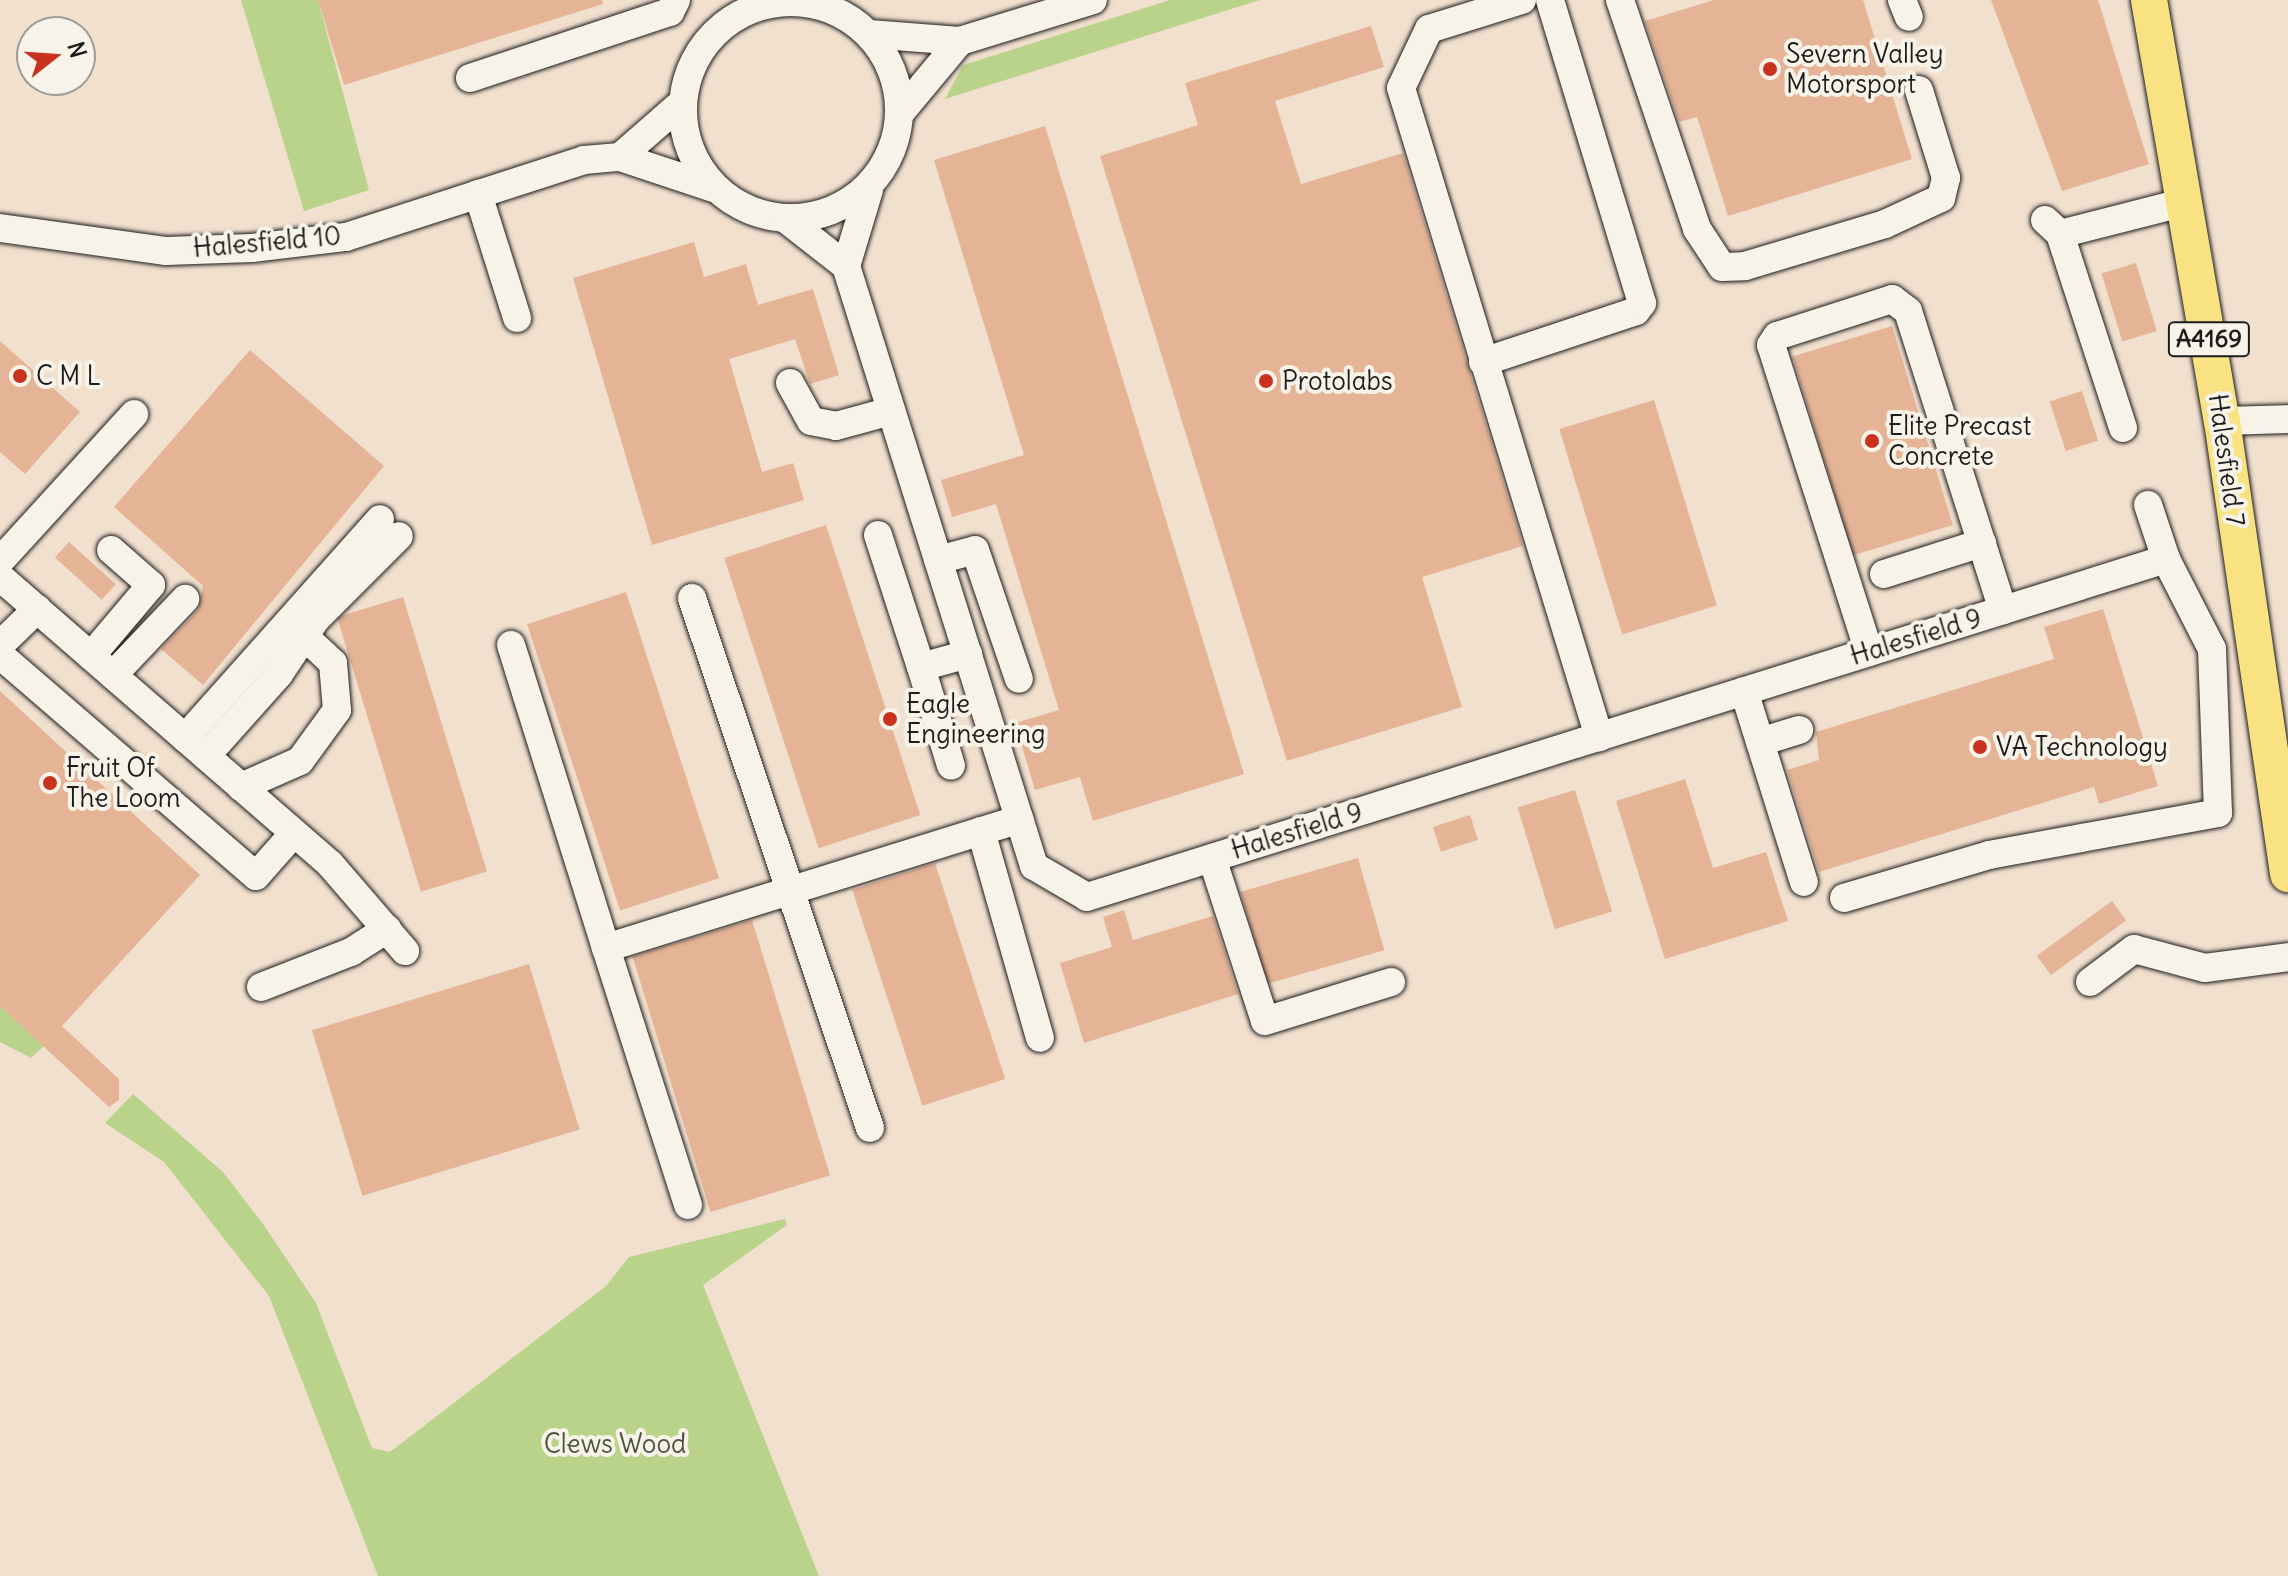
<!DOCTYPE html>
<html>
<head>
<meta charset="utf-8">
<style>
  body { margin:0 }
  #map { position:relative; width:2288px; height:1576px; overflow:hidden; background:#f2e0cf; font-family:Delius,sans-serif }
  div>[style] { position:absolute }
  .green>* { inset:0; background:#bad38a }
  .building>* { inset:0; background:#e5b396; transform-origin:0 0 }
  .roads { filter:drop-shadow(0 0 2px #1c1c1c) drop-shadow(0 0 2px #1c1c1c) }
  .minor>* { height:28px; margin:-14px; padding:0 14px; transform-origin:14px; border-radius:14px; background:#f7f3e8 }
  .minor>.ring { margin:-14px; padding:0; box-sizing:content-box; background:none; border:28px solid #f7f3e8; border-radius:50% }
  .major>* { height:36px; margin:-18px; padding:0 18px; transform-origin:18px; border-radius:18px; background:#f8e281 }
  .dots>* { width:22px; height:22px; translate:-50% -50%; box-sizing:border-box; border:4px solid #f7f3e8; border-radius:50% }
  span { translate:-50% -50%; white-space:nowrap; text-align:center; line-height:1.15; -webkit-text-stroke:8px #f7f3e8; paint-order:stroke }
  .shield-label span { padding:2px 6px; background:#f7f3e8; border:2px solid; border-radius:6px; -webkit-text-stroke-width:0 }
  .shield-label { font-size:24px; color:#1c1c1c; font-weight:700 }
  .poi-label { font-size:26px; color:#1c1c1c }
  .left { translate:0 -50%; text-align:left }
  .street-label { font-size:26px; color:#1c1c1c }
  .park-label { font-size:26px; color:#4b533d }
  .north { position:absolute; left:16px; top:16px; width:80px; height:80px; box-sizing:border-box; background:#f7f3e8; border:2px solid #9f9d96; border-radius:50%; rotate:73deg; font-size:22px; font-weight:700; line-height:32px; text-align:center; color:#1c1c1c }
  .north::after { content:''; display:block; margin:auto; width:28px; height:36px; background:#c8321e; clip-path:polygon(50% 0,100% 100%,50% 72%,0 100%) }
</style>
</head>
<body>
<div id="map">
  <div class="green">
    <div style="clip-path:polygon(241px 0,318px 0,369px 190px,304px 211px)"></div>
    <div style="clip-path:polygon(1170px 0,1260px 0,945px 99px,963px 65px)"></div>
    <div style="clip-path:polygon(0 1006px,44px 1046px,31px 1058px,0 1042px)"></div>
    <div style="clip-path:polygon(133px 1094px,223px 1172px,263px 1224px,316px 1303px,372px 1448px,390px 1452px,606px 1286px,629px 1257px,785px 1219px,787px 1225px,703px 1285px,819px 1576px,378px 1576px,269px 1296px,164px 1162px,105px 1123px)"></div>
  </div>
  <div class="building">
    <div style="clip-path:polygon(318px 0,602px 0,603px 4px,344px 85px)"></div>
    <div style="clip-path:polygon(1714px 0,1863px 0,1912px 159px,1728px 216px,1697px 117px,1679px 122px,1645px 21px)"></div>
    <div style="clip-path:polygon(1991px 0,2098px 0,2149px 164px,2062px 191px)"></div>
    <div style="clip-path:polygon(1371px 26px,1384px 67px,1275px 101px,1301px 184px,1403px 153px,1523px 546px,1422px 577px,1462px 707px,1287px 761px,1100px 156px,1198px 125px,1185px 83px)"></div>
    <div style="clip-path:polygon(1045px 126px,1244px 774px,1093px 821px,1080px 777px,1035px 790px,1015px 723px,1059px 710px,996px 504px,952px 517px,941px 480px,1024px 455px,934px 160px)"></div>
    <div style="clip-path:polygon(694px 242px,704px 277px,746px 264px,758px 305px,813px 289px,839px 375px,810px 384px,795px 339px,729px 359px,762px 472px,793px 463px,804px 500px,652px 545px,573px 278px)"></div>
    <div style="left:2136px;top:263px;width:71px;height:36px;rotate:73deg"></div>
    <div style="left:1892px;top:326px;width:208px;height:104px;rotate:73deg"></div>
    <div style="clip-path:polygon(0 341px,80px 412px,25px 474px,0 452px)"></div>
    <div style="clip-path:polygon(250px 350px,384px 466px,203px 685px,161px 649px,198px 610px,203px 586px,114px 507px)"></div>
    <div style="left:2082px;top:391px;width:52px;height:34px;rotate:72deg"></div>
    <div style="left:1654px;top:400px;width:215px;height:99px;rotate:73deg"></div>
    <div style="left:826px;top:525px;width:305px;height:107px;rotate:72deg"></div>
    <div style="left:69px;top:542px;width:63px;height:21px;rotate:42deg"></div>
    <div style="left:626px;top:592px;width:301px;height:104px;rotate:72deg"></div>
    <div style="left:403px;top:597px;width:287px;height:69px;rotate:73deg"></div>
    <div style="clip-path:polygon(2103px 609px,2158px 786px,2099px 804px,2094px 787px,1819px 872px,1787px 770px,1819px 760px,1816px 732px,2054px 659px,2044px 627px)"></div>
    <div style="clip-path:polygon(0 691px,200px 875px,62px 1026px,119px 1079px,119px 1100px,109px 1107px,0 1006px)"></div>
    <div style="clip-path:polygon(1685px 779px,1713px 868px,1766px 852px,1788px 921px,1665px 959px,1616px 801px)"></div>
    <div style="left:1575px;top:790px;width:127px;height:60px;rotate:73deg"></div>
    <div style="left:1470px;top:815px;width:26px;height:39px;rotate:72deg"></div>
    <div style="left:1358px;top:858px;width:96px;height:122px;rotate:74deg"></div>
    <div style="left:935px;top:863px;width:227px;height:87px;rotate:72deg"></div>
    <div style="left:2112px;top:901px;width:24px;height:93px;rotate:54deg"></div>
    <div style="clip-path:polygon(1124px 910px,1133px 940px,1213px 916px,1238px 994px,1084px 1043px,1060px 963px,1112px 947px,1103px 917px)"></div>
    <div style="left:752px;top:920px;width:267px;height:125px;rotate:73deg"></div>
    <div style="left:529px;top:964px;width:173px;height:227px;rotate:73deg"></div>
  </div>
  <div class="roads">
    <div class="minor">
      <div style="left:1522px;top:0;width:97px;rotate:162.7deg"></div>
      <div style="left:1429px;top:29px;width:65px;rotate:115.4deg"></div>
      <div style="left:1401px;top:88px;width:679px;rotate:73.03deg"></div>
      <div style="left:1620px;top:0;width:242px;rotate:71.4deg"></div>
      <div style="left:1697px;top:229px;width:45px;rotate:56.7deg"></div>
      <div style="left:1722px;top:267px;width:23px;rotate:-2deg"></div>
      <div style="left:1745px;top:266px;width:146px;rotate:-16.7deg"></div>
      <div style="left:1885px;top:224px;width:62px;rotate:-24.9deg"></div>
      <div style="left:1941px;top:198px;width:21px;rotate:-76deg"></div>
      <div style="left:1946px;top:178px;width:92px;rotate:-107.1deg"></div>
      <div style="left:1902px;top:0;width:18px;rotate:68deg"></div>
      <div class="ring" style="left:683px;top:2px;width:188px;height:188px"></div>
      <div style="left:869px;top:34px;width:91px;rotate:4.4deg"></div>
      <div style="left:960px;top:41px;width:139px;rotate:-17.1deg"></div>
      <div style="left:470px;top:78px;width:211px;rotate:-18.3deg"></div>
      <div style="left:670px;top:12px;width:13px;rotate:-63deg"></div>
      <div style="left:900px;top:113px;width:94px;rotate:-50.2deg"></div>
      <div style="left:620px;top:157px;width:82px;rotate:-41.1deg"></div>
      <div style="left:869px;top:190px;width:79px;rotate:106.8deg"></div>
      <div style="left:846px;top:266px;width:629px;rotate:72.6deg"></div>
      <div style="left:1034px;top:866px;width:61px;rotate:30.3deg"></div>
      <div style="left:1087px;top:897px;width:1131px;rotate:-17.39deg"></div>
      <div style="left:478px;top:194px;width:130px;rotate:72.5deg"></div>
      <div style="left:786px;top:219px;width:76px;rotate:38.1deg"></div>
      <div style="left:2045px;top:220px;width:21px;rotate:43deg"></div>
      <div style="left:2060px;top:234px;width:204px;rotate:72deg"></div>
      <div style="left:0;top:228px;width:168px;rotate:7.9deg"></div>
      <div style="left:166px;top:251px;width:86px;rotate:-2deg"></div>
      <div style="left:252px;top:248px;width:95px;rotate:-6.7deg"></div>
      <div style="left:346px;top:237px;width:250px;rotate:-17.9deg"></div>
      <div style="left:584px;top:160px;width:36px;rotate:-5deg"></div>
      <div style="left:620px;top:157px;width:99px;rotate:18.3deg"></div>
      <div style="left:2060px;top:234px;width:130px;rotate:-14.3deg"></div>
      <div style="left:1483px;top:362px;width:161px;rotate:-18.4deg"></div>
      <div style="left:1636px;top:311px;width:10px;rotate:-53deg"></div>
      <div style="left:1642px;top:303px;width:317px;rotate:-106.9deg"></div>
      <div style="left:790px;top:383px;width:43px;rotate:61.1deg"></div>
      <div style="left:811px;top:421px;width:25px;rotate:11deg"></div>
      <div style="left:836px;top:426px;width:57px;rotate:-15.3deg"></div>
      <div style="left:2222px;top:421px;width:66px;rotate:-1.7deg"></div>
      <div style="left:878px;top:535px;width:139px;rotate:72deg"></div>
      <div style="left:921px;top:667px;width:49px;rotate:-15.5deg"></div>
      <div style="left:938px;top:560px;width:38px;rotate:-15deg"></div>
      <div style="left:975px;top:550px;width:136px;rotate:71.2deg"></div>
      <div style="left:0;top:561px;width:199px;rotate:-47.6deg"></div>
      <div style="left:1884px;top:574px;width:103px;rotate:-17.6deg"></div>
      <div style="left:0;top:577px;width:437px;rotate:41deg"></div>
      <div style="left:330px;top:864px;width:115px;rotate:49.2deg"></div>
      <div style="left:692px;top:598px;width:559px;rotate:71.44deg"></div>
      <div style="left:0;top:645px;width:52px;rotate:-44.2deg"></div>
      <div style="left:511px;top:645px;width:318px;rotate:72.6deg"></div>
      <div style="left:1869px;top:652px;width:322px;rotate:-107.7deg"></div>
      <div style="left:1771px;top:345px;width:11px;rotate:-56deg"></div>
      <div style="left:1777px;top:336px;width:121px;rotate:-17.8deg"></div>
      <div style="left:1892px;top:299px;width:20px;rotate:37deg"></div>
      <div style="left:1908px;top:311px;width:314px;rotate:72.4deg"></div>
      <div style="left:0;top:655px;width:338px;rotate:40.8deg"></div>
      <div style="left:256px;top:876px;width:57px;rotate:-48.5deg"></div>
      <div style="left:91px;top:656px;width:93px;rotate:-49.8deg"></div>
      <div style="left:151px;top:585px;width:53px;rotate:-138.8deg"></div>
      <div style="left:921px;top:667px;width:103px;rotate:73.1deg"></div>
      <div style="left:113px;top:675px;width:105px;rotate:-46.5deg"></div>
      <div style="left:1744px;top:691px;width:200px;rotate:72.6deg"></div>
      <div style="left:185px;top:738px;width:293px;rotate:-48.3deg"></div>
      <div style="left:1760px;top:742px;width:41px;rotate:-17.1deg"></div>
      <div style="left:206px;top:756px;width:110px;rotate:-48.3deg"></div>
      <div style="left:279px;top:674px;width:66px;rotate:-56.1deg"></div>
      <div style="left:316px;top:619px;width:117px;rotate:-45deg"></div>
      <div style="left:241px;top:787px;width:64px;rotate:-23.8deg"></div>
      <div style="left:300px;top:761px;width:63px;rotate:-54deg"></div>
      <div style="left:337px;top:710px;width:47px;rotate:-94.9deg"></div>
      <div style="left:333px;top:663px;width:40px;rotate:-137deg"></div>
      <div style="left:981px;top:831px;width:215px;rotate:74.1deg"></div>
      <div style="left:1212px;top:858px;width:171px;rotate:72deg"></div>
      <div style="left:1265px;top:1021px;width:132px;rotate:-17.2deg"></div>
      <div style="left:1844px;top:898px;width:151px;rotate:-16.5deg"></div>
      <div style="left:1989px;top:855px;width:233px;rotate:-10.4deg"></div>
      <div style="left:2218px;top:813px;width:164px;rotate:-92.1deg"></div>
      <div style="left:2212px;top:649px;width:101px;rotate:-117.1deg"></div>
      <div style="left:2166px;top:559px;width:57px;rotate:-108.4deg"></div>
      <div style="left:2090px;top:982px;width:55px;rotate:-36.9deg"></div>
      <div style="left:2134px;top:949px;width:73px;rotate:15deg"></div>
      <div style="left:2205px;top:968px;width:84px;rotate:-7.5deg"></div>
      <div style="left:261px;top:987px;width:97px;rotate:-21.3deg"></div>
      <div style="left:351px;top:952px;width:43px;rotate:-32.6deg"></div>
      <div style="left:688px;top:1205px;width:270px;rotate:-107.7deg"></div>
      <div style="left:606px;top:948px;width:433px;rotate:-17.3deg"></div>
    </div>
    <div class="major">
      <div style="left:2149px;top:0;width:427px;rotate:80.2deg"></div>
      <div style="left:2222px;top:421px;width:458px;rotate:81.7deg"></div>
    </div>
  </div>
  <div class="dots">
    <div style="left:1770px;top:69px;background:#c8321e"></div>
    <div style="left:20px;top:376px;background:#c8321e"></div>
    <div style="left:1266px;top:381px;background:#c8321e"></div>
    <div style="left:1872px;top:441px;background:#c8321e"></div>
    <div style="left:890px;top:719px;background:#c8321e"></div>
    <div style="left:1980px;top:747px;background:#c8321e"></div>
    <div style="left:50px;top:783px;background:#c8321e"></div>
  </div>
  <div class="shield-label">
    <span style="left:2209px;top:339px">A4169</span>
  </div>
  <div class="poi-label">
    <span class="left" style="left:1786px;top:69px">Severn Valley<br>Motorsport</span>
    <span class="left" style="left:36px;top:376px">C M L</span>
    <span class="left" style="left:1282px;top:381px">Protolabs</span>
    <span class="left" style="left:1888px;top:441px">Elite Precast<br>Concrete</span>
    <span class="left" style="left:906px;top:719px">Eagle<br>Engineering</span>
    <span class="left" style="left:1996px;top:747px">VA Technology</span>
    <span class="left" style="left:66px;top:783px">Fruit Of<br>The Loom</span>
  </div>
  <div class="street-label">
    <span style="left:267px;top:242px;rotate:-5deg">Halesfield 10</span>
    <span style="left:2227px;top:460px;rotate:82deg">Halesfield 7</span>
    <span style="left:1916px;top:637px;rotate:-17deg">Halesfield 9</span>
    <span style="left:1297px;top:831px;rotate:-17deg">Halesfield 9</span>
  </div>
  <div class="park-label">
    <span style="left:615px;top:1444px">Clews Wood</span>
  </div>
  <div class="north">N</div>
</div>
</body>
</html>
